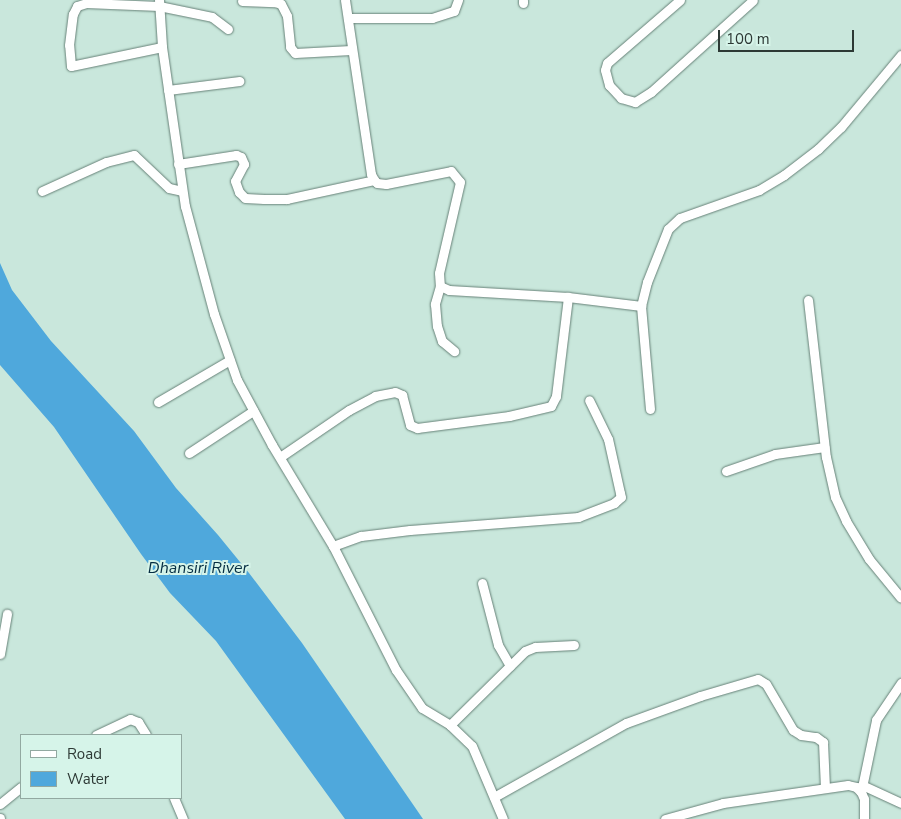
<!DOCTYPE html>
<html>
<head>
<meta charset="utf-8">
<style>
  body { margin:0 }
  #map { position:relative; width:901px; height:819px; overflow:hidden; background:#c9e7dc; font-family:"Nunito Sans",sans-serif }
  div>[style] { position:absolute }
  .water>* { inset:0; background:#4fa8dc }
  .roads { filter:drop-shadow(0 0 1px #668177) drop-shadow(0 0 1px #668177) }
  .minor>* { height:9px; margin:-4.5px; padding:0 4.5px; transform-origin:4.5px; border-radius:4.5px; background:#fff }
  span { translate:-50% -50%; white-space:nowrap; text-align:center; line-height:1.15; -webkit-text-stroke:4px #d6f4e9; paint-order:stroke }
  .water-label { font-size:16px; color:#062e43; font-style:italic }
  .legend { position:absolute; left:20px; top:734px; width:162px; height:65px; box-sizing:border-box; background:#d6f4e9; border:1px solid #92a9a1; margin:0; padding:6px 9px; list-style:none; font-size:15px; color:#2d3935 }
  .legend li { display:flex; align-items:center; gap:10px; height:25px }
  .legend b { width:25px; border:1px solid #92a9a1 }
  .scale { position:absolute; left:718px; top:30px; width:136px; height:22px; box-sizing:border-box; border:2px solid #2d3935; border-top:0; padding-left:6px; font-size:15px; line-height:18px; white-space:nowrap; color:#2d3935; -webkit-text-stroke:4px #d6f4e9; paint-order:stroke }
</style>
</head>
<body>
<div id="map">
  <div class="water">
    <div style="clip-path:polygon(0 263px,12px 290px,51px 341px,134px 431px,176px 488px,218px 535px,249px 573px,302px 643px,423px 819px,345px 819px,216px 641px,170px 593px,141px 554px,54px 427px,0 365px)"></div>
  </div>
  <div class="roads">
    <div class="minor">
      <div style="left:159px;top:0;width:47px;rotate:86.3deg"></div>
      <div style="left:162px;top:47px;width:161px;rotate:81.8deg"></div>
      <div style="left:185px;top:206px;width:112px;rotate:75deg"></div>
      <div style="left:214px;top:314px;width:70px;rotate:70.8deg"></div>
      <div style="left:237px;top:380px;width:74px;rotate:61.7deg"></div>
      <div style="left:272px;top:445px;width:118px;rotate:58.9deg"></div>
      <div style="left:333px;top:546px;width:139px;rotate:63.1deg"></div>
      <div style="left:396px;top:670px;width:46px;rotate:55.6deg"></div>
      <div style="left:422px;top:708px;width:33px;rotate:31deg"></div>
      <div style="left:450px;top:725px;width:30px;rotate:44deg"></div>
      <div style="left:472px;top:746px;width:79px;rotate:67deg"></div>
      <div style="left:345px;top:0;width:176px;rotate:81.5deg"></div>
      <div style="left:371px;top:174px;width:7px;rotate:63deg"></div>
      <div style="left:374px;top:180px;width:4px;rotate:45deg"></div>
      <div style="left:377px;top:183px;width:9px;rotate:6deg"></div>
      <div style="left:386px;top:184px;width:66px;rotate:-11.3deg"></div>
      <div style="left:451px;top:171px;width:14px;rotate:51deg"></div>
      <div style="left:460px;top:182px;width:93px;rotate:103deg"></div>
      <div style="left:439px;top:273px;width:13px;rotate:86deg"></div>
      <div style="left:440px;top:286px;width:10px;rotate:24deg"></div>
      <div style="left:449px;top:290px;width:119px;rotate:3.4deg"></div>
      <div style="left:568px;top:297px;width:74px;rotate:7deg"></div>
      <div style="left:523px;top:0;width:3px;rotate:90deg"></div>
      <div style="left:680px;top:0;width:96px;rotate:139.2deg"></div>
      <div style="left:607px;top:63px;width:7px;rotate:106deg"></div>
      <div style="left:605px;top:70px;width:16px;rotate:75deg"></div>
      <div style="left:609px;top:85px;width:18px;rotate:47deg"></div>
      <div style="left:621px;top:98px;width:15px;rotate:16deg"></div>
      <div style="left:635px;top:102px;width:19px;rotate:-32deg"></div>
      <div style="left:651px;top:92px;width:137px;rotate:-42deg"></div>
      <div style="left:242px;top:1px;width:33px;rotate:2deg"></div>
      <div style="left:275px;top:2px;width:6px;rotate:18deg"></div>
      <div style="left:281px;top:4px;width:13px;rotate:63deg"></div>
      <div style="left:287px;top:16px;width:31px;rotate:84deg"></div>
      <div style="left:290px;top:47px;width:8px;rotate:50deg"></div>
      <div style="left:295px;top:53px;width:56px;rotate:-3.1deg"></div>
      <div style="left:348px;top:18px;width:84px"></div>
      <div style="left:432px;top:18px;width:23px;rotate:-18deg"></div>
      <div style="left:454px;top:11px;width:12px;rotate:-70deg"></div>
      <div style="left:162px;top:47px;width:93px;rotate:168.2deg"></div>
      <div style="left:71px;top:66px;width:21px;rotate:-95deg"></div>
      <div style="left:69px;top:45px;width:31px;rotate:-83deg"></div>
      <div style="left:73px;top:14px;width:9px;rotate:-63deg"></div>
      <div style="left:77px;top:6px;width:9px;rotate:-18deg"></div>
      <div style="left:86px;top:3px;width:73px;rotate:2.4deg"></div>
      <div style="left:159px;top:6px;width:54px;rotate:11.7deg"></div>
      <div style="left:212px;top:17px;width:20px;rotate:37deg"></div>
      <div style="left:168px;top:90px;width:72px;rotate:-7.2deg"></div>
      <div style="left:178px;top:164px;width:59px;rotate:-8.8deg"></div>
      <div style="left:236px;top:155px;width:5px;rotate:22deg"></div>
      <div style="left:241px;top:157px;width:8px;rotate:67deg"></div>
      <div style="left:244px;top:164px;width:19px;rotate:118deg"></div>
      <div style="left:235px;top:181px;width:12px;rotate:70deg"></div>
      <div style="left:239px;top:192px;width:8px;rotate:45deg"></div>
      <div style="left:245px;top:198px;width:19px;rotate:3deg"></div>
      <div style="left:264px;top:199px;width:23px"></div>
      <div style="left:287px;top:199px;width:89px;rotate:-12.3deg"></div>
      <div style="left:42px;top:191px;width:70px;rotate:-24.4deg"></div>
      <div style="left:106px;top:162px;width:29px;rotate:-14deg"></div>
      <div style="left:134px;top:155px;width:48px;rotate:43.3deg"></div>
      <div style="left:169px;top:188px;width:13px;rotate:13deg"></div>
      <div style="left:440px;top:286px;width:19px;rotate:106deg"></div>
      <div style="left:435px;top:304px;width:22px;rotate:85deg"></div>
      <div style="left:437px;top:326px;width:16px;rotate:72deg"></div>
      <div style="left:442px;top:341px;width:16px;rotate:40deg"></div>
      <div style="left:808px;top:300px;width:158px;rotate:83.5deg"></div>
      <div style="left:826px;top:457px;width:41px;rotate:77.3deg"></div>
      <div style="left:835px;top:497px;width:26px;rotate:65deg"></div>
      <div style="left:846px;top:521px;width:44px;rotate:58.8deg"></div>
      <div style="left:869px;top:559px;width:50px;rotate:50.6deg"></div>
      <div style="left:158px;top:402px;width:83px;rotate:-30.3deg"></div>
      <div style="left:650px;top:409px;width:103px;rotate:-95deg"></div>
      <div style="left:641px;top:306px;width:25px;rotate:-76deg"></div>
      <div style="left:647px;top:282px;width:57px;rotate:-68.4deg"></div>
      <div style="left:668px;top:229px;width:16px;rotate:-43deg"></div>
      <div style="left:680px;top:218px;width:84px;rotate:-19.5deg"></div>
      <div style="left:759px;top:190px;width:29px;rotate:-31deg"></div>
      <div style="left:784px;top:175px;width:43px;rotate:-37.4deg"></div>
      <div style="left:818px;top:149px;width:32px;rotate:-44deg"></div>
      <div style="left:841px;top:127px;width:94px;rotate:-50.2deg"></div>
      <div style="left:189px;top:453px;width:77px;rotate:-33.3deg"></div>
      <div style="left:280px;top:457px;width:83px;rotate:-34.3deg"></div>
      <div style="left:349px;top:410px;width:30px;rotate:-28deg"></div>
      <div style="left:375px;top:396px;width:20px;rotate:-11deg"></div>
      <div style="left:395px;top:392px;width:8px;rotate:23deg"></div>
      <div style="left:402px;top:395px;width:31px;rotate:75deg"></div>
      <div style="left:410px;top:425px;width:8px;rotate:23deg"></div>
      <div style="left:417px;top:428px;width:93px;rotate:-7.4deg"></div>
      <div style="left:509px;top:416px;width:43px;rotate:-13.4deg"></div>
      <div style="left:551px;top:406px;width:11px;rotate:-63deg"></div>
      <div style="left:556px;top:396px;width:100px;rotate:-83.1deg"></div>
      <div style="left:726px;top:471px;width:52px;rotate:-19.1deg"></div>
      <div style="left:775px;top:454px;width:50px;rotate:-8deg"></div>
      <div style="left:333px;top:546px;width:30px;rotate:-20deg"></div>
      <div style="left:361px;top:536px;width:49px;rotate:-7deg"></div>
      <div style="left:410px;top:530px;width:169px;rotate:-4.4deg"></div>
      <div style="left:578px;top:517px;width:39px;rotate:-21deg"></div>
      <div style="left:614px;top:503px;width:9px;rotate:-41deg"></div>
      <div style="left:621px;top:497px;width:4px;rotate:-104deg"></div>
      <div style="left:620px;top:493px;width:55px;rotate:-102.5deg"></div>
      <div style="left:608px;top:439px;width:43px;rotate:-116deg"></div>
      <div style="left:482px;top:583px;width:64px;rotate:75.5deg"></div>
      <div style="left:498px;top:645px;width:24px;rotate:60deg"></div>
      <div style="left:0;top:654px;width:41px;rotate:-80.1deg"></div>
      <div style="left:450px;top:725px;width:105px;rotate:-44.6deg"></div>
      <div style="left:525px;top:651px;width:11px;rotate:-22deg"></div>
      <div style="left:535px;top:647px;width:39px;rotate:-3deg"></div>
      <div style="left:96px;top:735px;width:38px;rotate:-25deg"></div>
      <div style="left:130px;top:719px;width:9px;rotate:21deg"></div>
      <div style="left:138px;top:722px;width:15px;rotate:58deg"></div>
      <div style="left:862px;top:785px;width:43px;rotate:24.8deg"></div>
      <div style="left:861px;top:792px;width:74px;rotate:-78.2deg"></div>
      <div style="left:876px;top:720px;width:45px;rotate:-56deg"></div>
      <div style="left:494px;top:797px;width:151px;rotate:-29.3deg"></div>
      <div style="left:626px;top:723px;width:79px;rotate:-20deg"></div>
      <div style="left:700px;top:696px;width:60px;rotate:-16.3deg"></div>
      <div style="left:758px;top:679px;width:9px;rotate:32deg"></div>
      <div style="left:766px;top:684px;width:53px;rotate:59.6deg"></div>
      <div style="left:793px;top:730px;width:9px;rotate:32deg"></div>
      <div style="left:801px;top:735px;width:15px;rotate:8deg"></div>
      <div style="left:816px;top:737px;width:9px;rotate:36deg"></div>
      <div style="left:823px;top:742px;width:45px;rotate:87.5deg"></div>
      <div style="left:174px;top:798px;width:23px;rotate:67deg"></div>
      <div style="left:0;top:804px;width:27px;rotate:-39deg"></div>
      <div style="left:0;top:818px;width:1px;rotate:90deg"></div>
      <div style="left:665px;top:819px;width:60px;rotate:-15.4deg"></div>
      <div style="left:723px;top:803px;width:126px;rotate:-8.2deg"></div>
      <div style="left:848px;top:785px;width:8px;rotate:14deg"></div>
      <div style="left:856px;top:787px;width:7px;rotate:45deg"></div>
      <div style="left:861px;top:792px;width:8px;rotate:67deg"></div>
      <div style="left:864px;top:799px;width:20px;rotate:90deg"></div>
    </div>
  </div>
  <div class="water-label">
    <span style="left:198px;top:568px">Dhansiri River</span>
  </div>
  <ul class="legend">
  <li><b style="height:6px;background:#fff"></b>Road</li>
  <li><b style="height:14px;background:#4fa8dc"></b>Water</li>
  </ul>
  <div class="scale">100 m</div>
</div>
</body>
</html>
